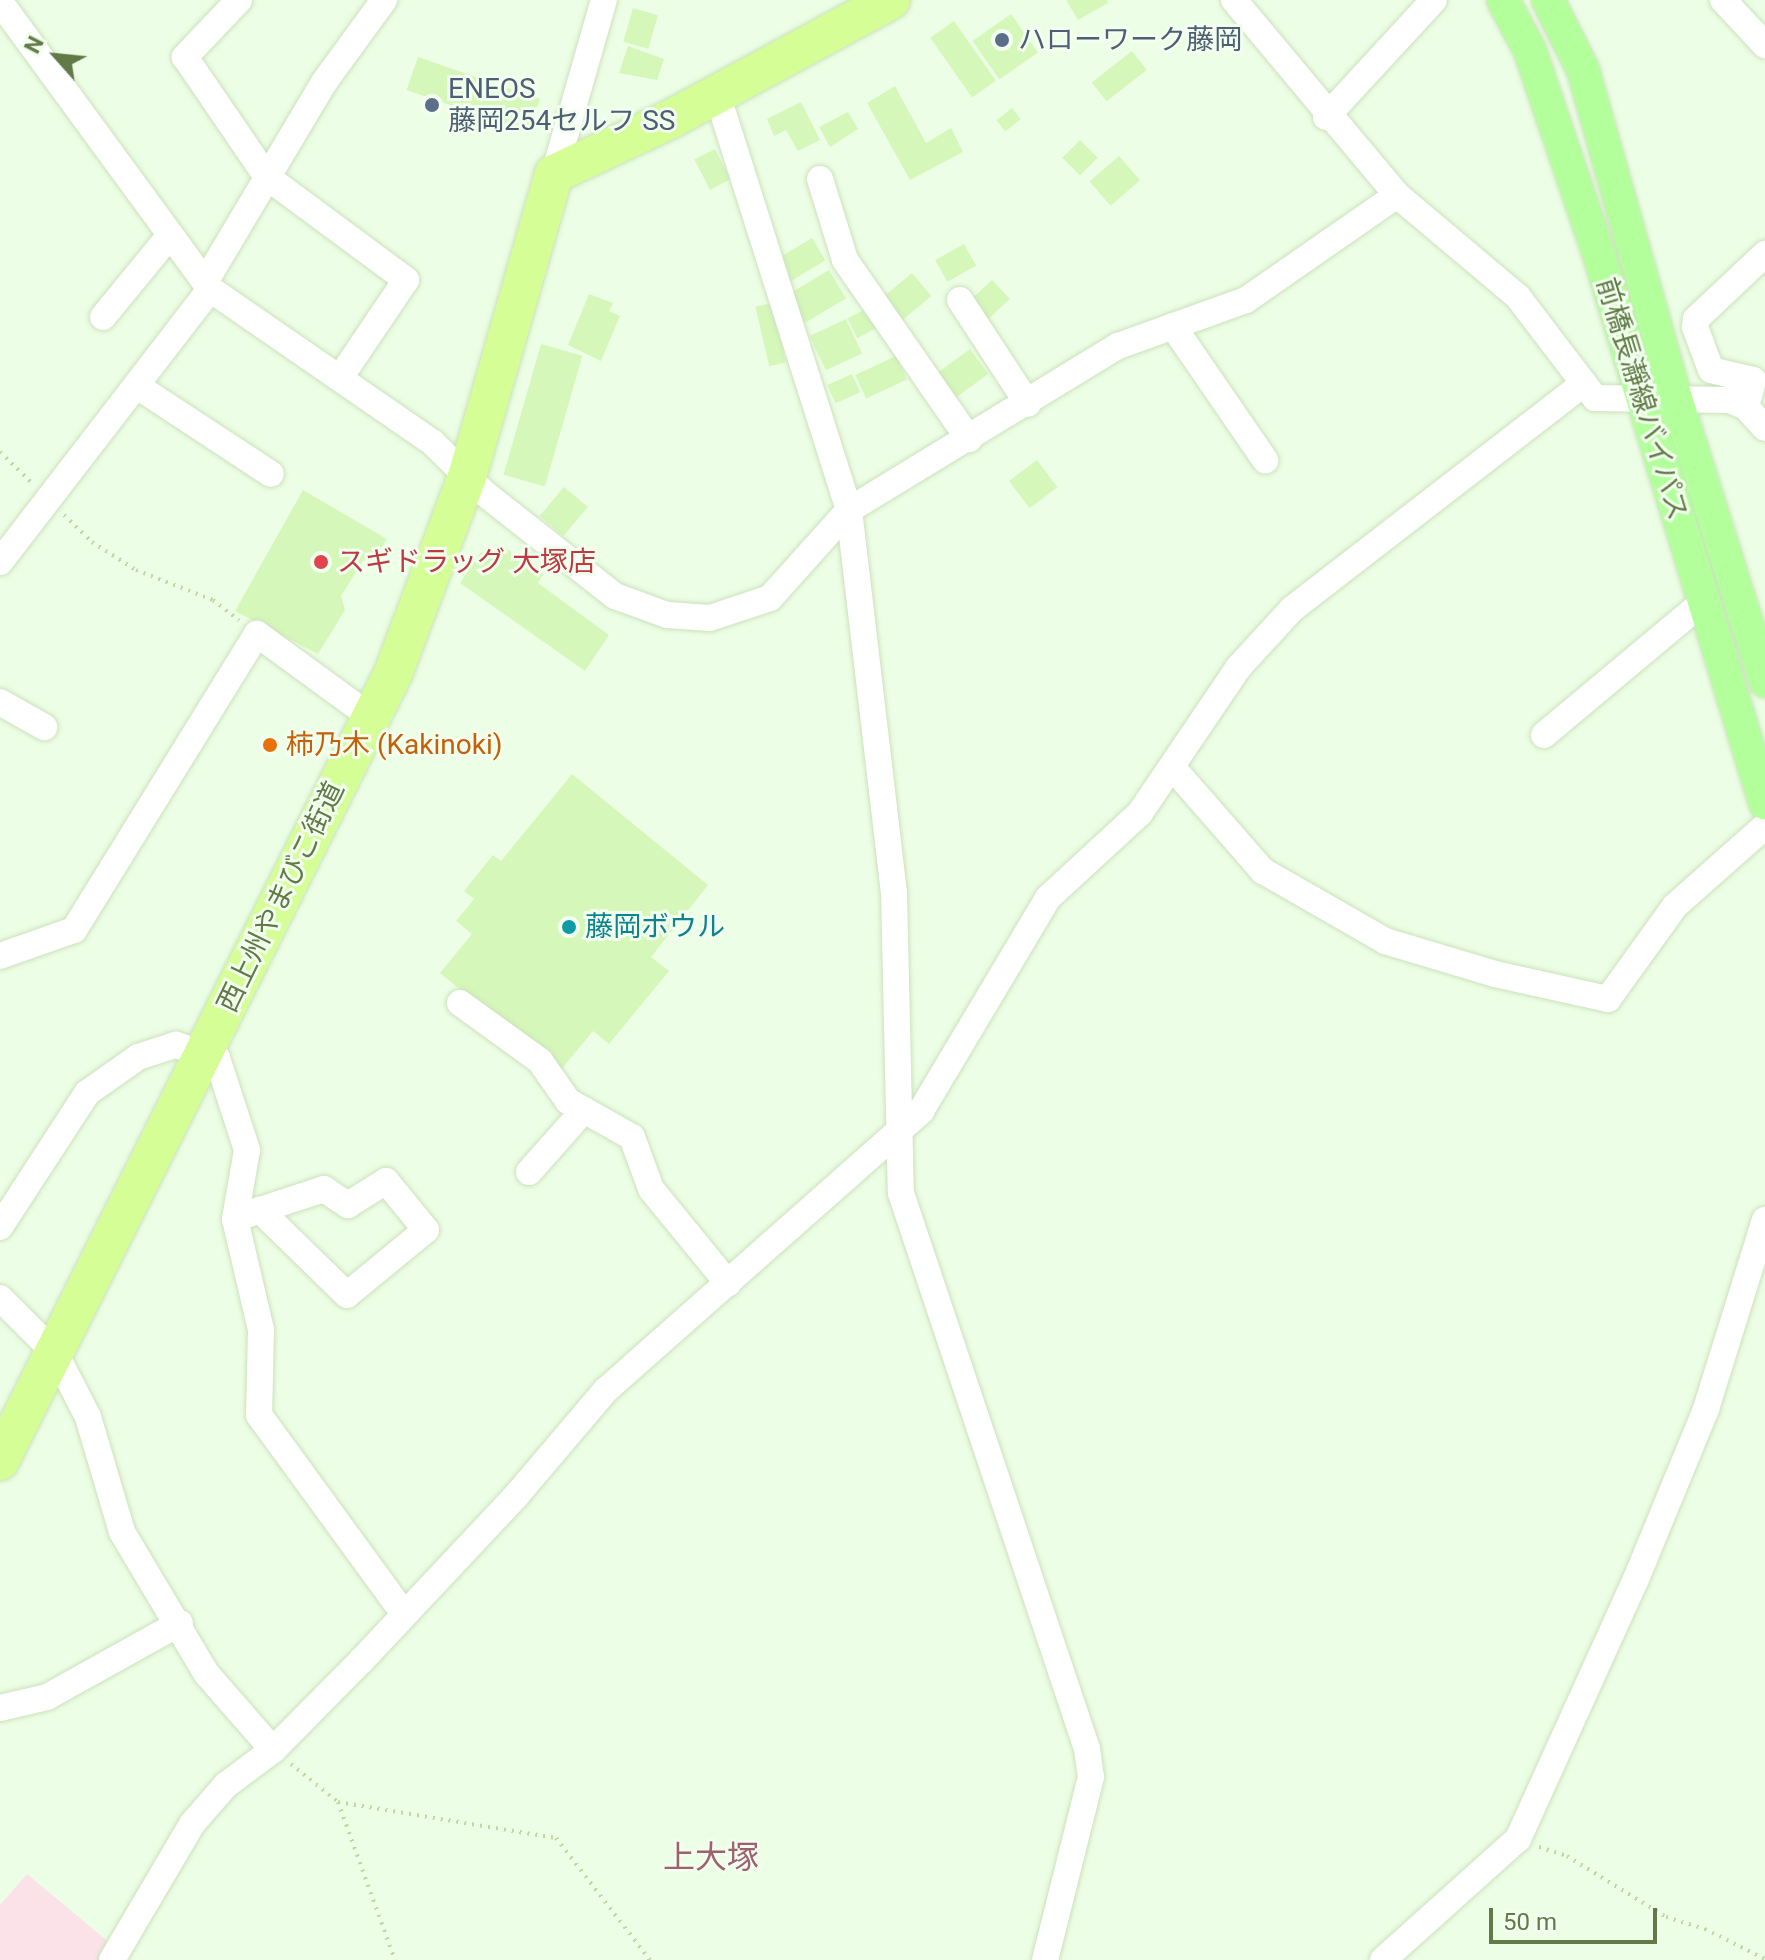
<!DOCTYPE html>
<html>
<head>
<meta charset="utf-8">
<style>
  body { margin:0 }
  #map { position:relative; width:1765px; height:1960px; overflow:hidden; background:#ecfee5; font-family:Roboto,"Noto Sans JP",sans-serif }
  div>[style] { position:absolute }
  .education>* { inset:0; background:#fbe2e8 }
  .building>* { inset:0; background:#d6f7ba; transform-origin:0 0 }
  .path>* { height:4px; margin-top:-2px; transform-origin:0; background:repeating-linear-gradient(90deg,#bbdc9c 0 2px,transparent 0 8px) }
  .roads { filter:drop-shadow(0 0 2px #cbe2bc) drop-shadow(0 0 2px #cbe2bc) }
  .minor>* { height:26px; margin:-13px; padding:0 13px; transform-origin:13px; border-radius:13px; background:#fff }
  .major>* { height:32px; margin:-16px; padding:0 16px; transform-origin:16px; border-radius:16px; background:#b3ff9c }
  .highway>* { height:38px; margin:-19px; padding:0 19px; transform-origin:19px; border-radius:19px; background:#d5fe96 }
  .dots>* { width:22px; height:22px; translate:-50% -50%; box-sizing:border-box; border:4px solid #f2ffee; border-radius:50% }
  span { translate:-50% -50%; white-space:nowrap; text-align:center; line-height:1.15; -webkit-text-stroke:6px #f2ffee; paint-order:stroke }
  .service-label { font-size:28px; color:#4e5e75 }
  .left { translate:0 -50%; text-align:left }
  .street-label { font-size:28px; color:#617a47 }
  .health-label { font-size:28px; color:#be3a42 }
  .food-label { font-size:28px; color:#c56008 }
  .culture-label { font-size:28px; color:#0d838f }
  .quarter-label { font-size:32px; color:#9e626f }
  .north { position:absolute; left:16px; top:16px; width:80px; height:80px; -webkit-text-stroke:6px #f2ffee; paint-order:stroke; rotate:297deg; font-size:22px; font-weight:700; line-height:32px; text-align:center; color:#617a47 }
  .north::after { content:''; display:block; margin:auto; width:28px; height:36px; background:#617a47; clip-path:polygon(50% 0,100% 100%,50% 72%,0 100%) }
  .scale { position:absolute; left:1489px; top:1908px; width:168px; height:36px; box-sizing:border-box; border:4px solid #617a47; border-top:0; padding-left:10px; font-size:24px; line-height:28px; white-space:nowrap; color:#617a47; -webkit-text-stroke:6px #f2ffee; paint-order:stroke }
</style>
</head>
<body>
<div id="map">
  <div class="education">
    <div style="clip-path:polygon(27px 1874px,111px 1944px,102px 1960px,0 1960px,0 1905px)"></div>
  </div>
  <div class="building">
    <div style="clip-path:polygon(1066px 0,1107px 0,1108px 3px,1078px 20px)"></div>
    <div style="left:633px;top:8px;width:26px;height:35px;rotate:16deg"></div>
    <div style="left:1011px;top:14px;width:47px;height:47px;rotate:55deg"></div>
    <div style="left:954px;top:21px;width:73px;height:29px;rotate:55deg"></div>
    <div style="clip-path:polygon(628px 46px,664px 59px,657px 80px,619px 73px)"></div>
    <div style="left:1132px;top:51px;width:24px;height:51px;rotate:52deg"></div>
    <div style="left:418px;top:57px;width:129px;height:35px;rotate:19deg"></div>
    <div style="clip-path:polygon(895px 86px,926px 143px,951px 128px,963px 152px,910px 180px,867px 103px)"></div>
    <div style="clip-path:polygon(801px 102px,820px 140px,798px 151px,786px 130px,774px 136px,767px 119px)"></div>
    <div style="left:1012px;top:108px;width:14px;height:20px;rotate:51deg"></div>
    <div style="clip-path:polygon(848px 112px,858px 129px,830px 147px,819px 127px)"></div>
    <div style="left:1080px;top:140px;width:25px;height:25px;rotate:45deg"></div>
    <div style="left:715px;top:149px;width:34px;height:23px;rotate:63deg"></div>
    <div style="left:1119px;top:156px;width:32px;height:39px;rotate:49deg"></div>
    <div style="left:812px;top:238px;width:26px;height:44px;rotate:59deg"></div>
    <div style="left:964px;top:244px;width:25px;height:33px;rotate:61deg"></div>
    <div style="left:829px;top:270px;width:33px;height:48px;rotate:59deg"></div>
    <div style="left:912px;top:273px;width:30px;height:48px;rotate:50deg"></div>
    <div style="left:992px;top:280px;width:26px;height:35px;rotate:47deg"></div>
    <div style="clip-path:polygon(589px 294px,613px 303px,609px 311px,620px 316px,601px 361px,568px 345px)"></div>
    <div style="left:772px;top:303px;width:61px;height:17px;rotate:77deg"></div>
    <div style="left:866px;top:309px;width:22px;height:21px;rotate:63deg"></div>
    <div style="left:846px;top:319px;width:38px;height:40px;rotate:65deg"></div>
    <div style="left:541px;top:344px;width:43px;height:136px;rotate:16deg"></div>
    <div style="left:970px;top:349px;width:31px;height:42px;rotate:54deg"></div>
    <div style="left:896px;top:356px;width:26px;height:45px;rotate:65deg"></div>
    <div style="left:852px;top:374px;width:20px;height:27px;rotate:66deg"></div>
    <div style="left:1037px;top:460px;width:34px;height:35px;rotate:53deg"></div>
    <div style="left:564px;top:487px;width:31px;height:38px;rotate:40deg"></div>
    <div style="clip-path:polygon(303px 490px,387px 539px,376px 557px,363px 561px,341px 596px,345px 610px,318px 654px,235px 611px)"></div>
    <div style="clip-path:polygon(501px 545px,543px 574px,538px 583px,609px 635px,585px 671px,460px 583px,481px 552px,491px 558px)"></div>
    <div style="clip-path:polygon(572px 774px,708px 885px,651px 957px,669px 971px,609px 1044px,593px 1031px,560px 1071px,440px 973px,472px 934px,456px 921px,474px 899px,464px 891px,493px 855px,501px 861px)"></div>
  </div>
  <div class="path">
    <div style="left:0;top:452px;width:45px;rotate:44.1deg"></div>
    <div style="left:64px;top:515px;width:39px;rotate:44deg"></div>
    <div style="left:92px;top:542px;width:52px;rotate:32.5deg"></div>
    <div style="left:136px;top:570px;width:83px;rotate:21.3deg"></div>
    <div style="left:213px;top:600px;width:33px;rotate:38deg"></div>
    <div style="left:291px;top:1764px;width:60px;rotate:39deg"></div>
    <div style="left:338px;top:1802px;width:168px;rotate:70.2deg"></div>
    <div style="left:338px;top:1802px;width:221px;rotate:9.4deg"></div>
    <div style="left:556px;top:1838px;width:154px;rotate:52.4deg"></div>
    <div style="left:1539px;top:1847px;width:29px;rotate:18deg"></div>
    <div style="left:1567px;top:1856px;width:116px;rotate:31.6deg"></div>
    <div style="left:1666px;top:1917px;width:41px;rotate:17.1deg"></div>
    <div style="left:1705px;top:1929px;width:67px;rotate:26.6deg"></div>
  </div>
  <div class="roads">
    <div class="minor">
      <div style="left:239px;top:0;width:79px;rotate:133.5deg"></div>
      <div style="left:185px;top:57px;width:145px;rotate:55.7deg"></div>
      <div style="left:267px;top:177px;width:173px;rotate:36.5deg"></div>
      <div style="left:406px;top:280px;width:118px;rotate:124deg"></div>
      <div style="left:1234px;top:0;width:254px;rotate:50.1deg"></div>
      <div style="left:1397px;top:195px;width:158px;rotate:40.1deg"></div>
      <div style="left:1518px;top:297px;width:127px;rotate:52.7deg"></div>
      <div style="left:1595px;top:398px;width:134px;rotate:0.9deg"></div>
      <div style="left:1729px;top:400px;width:18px;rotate:22deg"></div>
      <div style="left:1746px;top:407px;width:28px;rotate:48deg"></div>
      <div style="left:1723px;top:0;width:62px;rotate:47deg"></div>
      <div style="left:0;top:2px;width:356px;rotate:53.8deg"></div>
      <div style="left:210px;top:289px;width:271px;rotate:34.6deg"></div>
      <div style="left:433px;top:443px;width:71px;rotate:44.4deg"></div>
      <div style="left:484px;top:493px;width:167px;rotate:38.2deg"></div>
      <div style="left:615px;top:596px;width:55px;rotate:20.1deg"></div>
      <div style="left:667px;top:615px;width:43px;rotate:4deg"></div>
      <div style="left:710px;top:618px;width:63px;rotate:-18.4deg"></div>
      <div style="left:770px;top:598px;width:118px;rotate:-48.1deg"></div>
      <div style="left:849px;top:510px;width:315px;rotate:-31.4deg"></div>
      <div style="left:1118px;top:346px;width:136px;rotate:-19.8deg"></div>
      <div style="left:1246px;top:300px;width:184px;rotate:-34.8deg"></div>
      <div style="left:717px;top:94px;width:436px;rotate:72.4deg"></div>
      <div style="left:849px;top:510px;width:385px;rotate:83.3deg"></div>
      <div style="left:894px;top:892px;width:301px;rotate:88.7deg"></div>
      <div style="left:901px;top:1193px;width:586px;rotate:71.5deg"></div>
      <div style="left:1087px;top:1749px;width:28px;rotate:82deg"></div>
      <div style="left:1091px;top:1777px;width:189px;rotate:104.1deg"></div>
      <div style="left:1326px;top:117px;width:159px;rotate:-47.3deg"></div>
      <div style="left:554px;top:174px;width:181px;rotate:-74deg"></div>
      <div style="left:820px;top:179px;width:85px;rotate:72.8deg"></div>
      <div style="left:845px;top:260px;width:218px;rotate:55.3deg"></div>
      <div style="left:205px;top:282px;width:234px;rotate:-59.2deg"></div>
      <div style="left:325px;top:81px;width:100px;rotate:-53.9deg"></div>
      <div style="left:960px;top:300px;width:124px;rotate:56.8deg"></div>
      <div style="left:103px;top:317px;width:106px;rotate:-50.7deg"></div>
      <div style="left:1173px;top:326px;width:163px;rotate:55.5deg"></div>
      <div style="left:137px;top:386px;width:160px;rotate:33.3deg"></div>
      <div style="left:1746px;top:407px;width:28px;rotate:-75deg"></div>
      <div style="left:1753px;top:380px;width:43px;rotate:-166.6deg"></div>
      <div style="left:1711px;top:370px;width:46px;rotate:-110.4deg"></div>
      <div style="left:1695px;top:327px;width:8px;rotate:-83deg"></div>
      <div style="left:1696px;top:319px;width:95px;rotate:-43.3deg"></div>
      <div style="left:0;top:562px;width:344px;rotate:-52.4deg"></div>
      <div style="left:0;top:702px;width:51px;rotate:29.6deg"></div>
      <div style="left:1544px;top:735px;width:207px;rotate:-39.9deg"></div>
      <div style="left:1173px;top:768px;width:137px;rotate:48.9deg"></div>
      <div style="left:1263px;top:871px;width:141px;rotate:29.8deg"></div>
      <div style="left:1385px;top:941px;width:115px;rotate:16.7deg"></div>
      <div style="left:1495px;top:974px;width:116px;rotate:12.5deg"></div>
      <div style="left:1608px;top:999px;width:115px;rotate:-54.2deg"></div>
      <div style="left:1675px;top:906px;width:120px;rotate:-41.6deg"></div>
      <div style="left:0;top:956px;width:78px;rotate:-19.4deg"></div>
      <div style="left:74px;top:930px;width:348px;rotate:-58.3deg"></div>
      <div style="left:257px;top:634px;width:141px;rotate:36.1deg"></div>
      <div style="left:460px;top:1003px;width:99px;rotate:35.9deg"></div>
      <div style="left:540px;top:1061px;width:49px;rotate:55deg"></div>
      <div style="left:568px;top:1101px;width:73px;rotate:29.4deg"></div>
      <div style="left:632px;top:1137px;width:55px;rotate:69.9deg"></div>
      <div style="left:651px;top:1189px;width:122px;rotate:50.7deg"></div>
      <div style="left:529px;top:1172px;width:83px;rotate:-48.4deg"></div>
      <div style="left:235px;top:1219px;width:27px;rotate:-20deg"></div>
      <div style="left:260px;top:1210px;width:67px;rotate:-18.2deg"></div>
      <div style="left:324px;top:1189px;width:29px;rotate:34deg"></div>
      <div style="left:348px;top:1205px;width:45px;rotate:-32.3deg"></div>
      <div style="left:386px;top:1181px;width:63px;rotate:50.8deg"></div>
      <div style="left:426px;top:1230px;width:102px;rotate:140.6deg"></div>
      <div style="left:347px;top:1295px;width:122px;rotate:-135.7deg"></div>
      <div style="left:0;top:1227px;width:160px;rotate:-57deg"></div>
      <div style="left:87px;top:1093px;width:62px;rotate:-35.2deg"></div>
      <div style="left:138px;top:1057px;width:40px;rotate:-18deg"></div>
      <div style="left:176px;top:1045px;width:43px;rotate:17.6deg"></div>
      <div style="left:217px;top:1058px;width:97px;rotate:71.9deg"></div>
      <div style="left:247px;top:1150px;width:70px;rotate:99.9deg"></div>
      <div style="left:235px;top:1219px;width:114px;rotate:76.8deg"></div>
      <div style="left:261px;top:1330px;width:85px;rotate:91.3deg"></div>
      <div style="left:259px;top:1415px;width:243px;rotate:53.9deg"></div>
      <div style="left:0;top:1298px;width:78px;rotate:45deg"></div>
      <div style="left:55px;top:1353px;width:72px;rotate:62.7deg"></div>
      <div style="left:88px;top:1417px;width:120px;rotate:73.5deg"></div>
      <div style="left:122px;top:1532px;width:164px;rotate:59.2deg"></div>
      <div style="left:206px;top:1673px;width:102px;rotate:49deg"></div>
      <div style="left:0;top:1708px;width:48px;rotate:-13.2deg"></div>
      <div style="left:47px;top:1697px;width:152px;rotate:-29.1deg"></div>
      <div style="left:112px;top:1960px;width:158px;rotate:-59.5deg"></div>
      <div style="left:192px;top:1824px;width:52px;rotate:-48.9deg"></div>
      <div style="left:226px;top:1785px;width:59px;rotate:-36.7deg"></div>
      <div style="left:273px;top:1750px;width:127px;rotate:-45.3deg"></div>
      <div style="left:362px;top:1660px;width:225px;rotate:-46.8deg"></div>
      <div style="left:516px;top:1496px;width:139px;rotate:-49.7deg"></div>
      <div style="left:606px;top:1390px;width:421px;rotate:-41.5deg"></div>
      <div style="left:921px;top:1111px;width:248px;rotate:-59.2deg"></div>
      <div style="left:1048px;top:898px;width:125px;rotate:-42.7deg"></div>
      <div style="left:1140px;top:813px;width:175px;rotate:-55.9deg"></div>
      <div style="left:1238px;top:668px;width:80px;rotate:-47.5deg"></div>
      <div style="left:1292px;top:609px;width:369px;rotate:-37.7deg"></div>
      <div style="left:1383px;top:1960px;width:181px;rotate:-41.9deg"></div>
      <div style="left:1518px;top:1839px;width:286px;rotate:-65.6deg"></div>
      <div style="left:1636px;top:1579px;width:184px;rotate:-67.6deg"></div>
      <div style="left:1706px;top:1409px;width:198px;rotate:-72.7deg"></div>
    </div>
    <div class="major">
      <div style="left:1503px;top:0;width:58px;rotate:62.1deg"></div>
      <div style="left:1530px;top:51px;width:215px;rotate:71.3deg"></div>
      <div style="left:1599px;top:255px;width:573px;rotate:73.15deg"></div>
      <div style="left:1548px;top:0;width:78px;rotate:63.4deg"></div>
      <div style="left:1583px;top:70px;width:341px;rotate:74.2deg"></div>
      <div style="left:1676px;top:398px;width:297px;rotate:72.5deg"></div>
    </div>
    <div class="highway">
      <div style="left:0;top:1461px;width:883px;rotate:-63.49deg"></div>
      <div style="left:394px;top:671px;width:207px;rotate:-69.4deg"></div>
      <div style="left:467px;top:477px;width:315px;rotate:-74deg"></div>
      <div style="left:554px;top:174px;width:129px;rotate:-25.2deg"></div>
      <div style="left:671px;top:119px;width:250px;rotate:-28.4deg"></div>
    </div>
  </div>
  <div class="dots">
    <div style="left:1002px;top:40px;background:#5c6f8a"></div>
    <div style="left:432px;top:105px;background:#5c6f8a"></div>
    <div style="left:321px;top:562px;background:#e0444e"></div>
    <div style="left:270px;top:745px;background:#e8710a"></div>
    <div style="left:569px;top:927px;background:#0f9aa8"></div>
  </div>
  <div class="service-label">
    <span class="left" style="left:1018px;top:40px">ハローワーク藤岡</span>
    <span class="left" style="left:448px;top:105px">ENEOS<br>藤岡254セルフ SS</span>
  </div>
  <div class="street-label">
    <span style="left:1642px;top:399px;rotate:73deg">前橋長瀞線バイパス</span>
    <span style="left:281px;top:897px;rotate:-64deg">西上州やまびこ街道</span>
  </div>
  <div class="health-label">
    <span class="left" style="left:337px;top:562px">スギドラッグ 大塚店</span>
  </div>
  <div class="food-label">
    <span class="left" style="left:286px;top:745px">柿乃木 (Kakinoki)</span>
  </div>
  <div class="culture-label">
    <span class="left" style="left:585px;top:927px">藤岡ボウル</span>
  </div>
  <div class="quarter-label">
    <span style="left:711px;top:1857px">上大塚</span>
  </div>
  <div class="north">N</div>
  <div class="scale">50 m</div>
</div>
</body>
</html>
